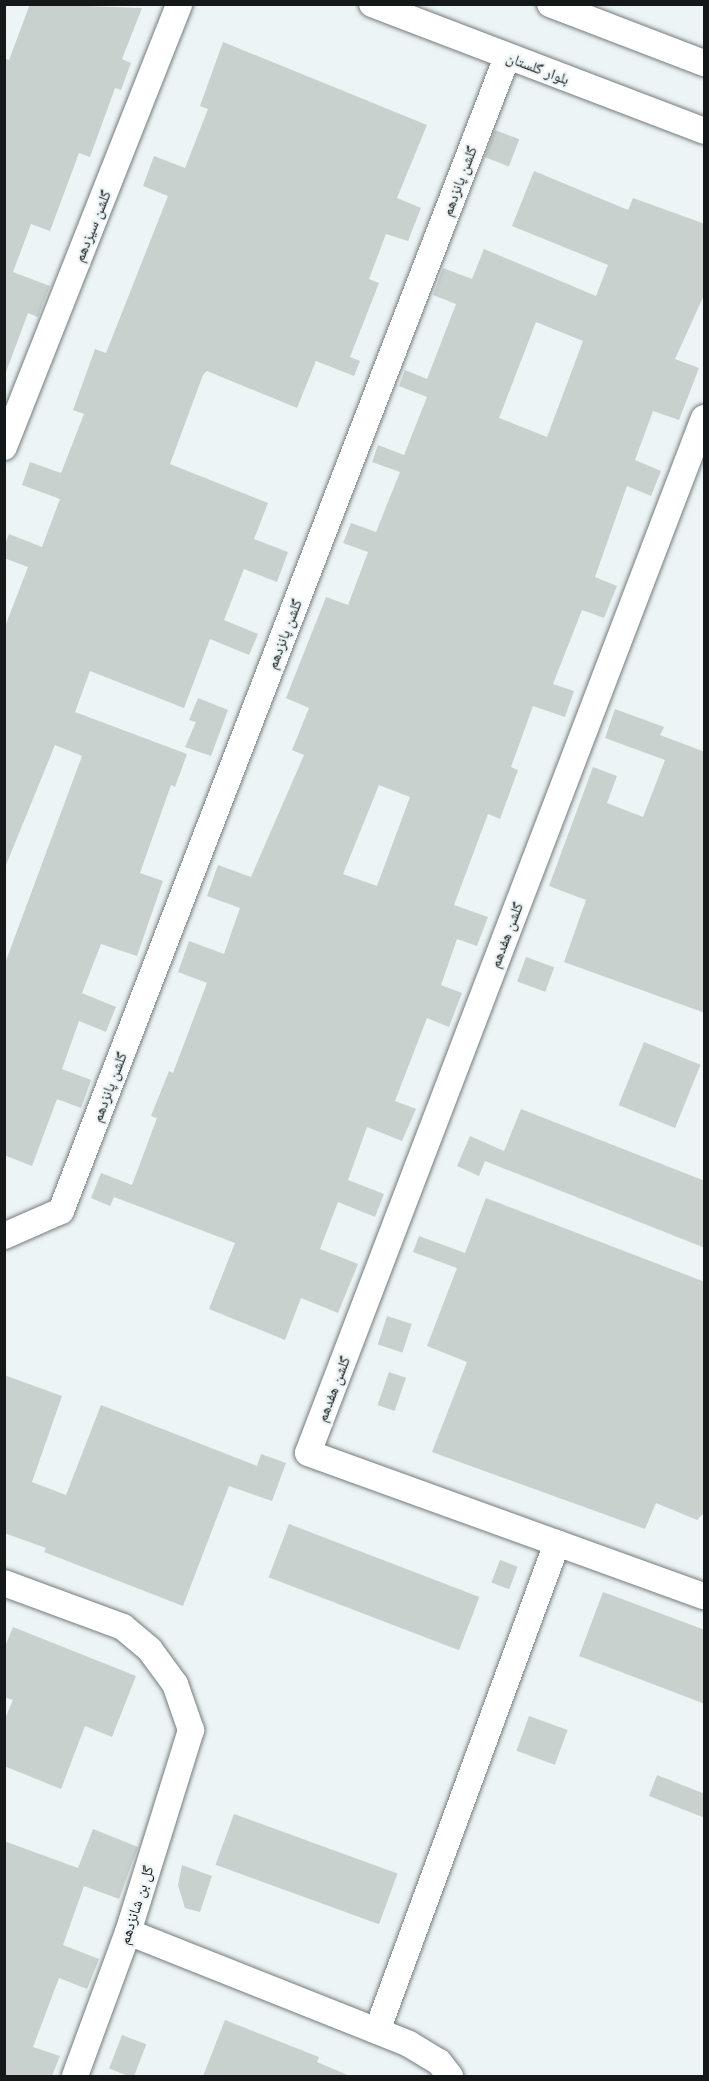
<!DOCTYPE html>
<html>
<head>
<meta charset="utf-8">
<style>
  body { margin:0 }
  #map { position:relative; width:709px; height:2081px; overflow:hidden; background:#ecf4f5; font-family:Mulish,"Noto Naskh Arabic",sans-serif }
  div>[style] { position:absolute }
  .building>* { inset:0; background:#c9d1ce; transform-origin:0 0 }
  .roads { filter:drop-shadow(0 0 2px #747c7d) drop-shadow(0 0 2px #747c7d) }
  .minor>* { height:26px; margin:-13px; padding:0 13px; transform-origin:13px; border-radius:13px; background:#fff }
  span { translate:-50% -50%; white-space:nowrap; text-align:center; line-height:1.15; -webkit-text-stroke:4.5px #ecf4f5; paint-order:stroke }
  .street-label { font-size:15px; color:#151818 }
  .frame { position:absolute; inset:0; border:6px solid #151818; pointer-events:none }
</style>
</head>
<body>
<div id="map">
  <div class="building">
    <div style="clip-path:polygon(30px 4px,142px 8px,122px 59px,131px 63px,121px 90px,115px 88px,90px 157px,79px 153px,50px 231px,31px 224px,13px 272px,50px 286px,38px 317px,28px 313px,6px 372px,4px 58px,9px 60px)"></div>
    <div style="clip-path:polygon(223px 42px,427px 125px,397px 198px,421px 208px,408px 241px,386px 234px,369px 279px,379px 283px,350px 357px,360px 361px,354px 376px,316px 361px,297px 408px,207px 371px,203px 375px,170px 464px,268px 503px,254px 539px,288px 552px,277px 582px,244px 569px,224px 620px,258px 634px,249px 655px,210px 639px,184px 708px,90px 671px,75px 712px,187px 754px,175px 787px,171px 785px,140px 873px,163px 881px,137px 956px,101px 944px,82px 993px,116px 1007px,106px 1032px,79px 1021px,62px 1069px,91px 1080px,81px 1108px,57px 1099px,32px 1166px,4px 1155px,4px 966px,82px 756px,55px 745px,4px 870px,4px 629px,28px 567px,4px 558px,4px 547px,9px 534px,42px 547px,60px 499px,22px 485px,30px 462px,61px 473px,84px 414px,73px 410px,95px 349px,106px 353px,168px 196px,143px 186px,154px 156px,185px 168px,208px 109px,200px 106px)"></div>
    <div style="left:495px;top:130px;width:26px;height:29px;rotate:21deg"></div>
    <div style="clip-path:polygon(evenodd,534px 171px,628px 210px,633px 198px,705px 224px,705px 293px,675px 359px,699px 368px,679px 420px,653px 411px,635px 460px,661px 471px,651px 496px,627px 486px,595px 577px,617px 586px,604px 618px,582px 610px,553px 684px,574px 691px,565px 717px,533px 706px,511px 767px,518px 770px,500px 819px,488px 814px,454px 905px,488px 917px,477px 946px,457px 939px,441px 985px,462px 993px,449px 1027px,427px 1018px,395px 1101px,416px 1109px,402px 1141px,367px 1127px,348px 1180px,384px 1194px,375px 1217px,338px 1202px,320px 1249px,358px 1264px,338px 1313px,301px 1298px,285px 1340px,209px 1309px,235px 1243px,114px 1197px,110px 1206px,91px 1198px,101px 1173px,132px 1185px,157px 1118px,151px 1116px,169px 1071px,173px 1073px,207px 983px,178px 972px,189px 941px,224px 954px,240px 908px,207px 896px,218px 865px,251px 877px,304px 755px,292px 750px,309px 708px,286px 698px,326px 597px,348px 605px,368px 552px,343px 543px,351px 523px,376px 532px,400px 472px,372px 462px,378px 445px,404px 455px,427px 397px,399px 386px,405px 370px,427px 379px,456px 304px,433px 295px,443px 268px,472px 279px,484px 249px,596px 296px,608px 265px,512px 226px,534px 171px,536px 322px,583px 341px,547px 437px,499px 418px,536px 322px,534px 171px,379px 785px,410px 797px,377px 886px,343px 874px,379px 785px)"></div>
    <div style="clip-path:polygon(198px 698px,228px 710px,211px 756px,185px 747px,196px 722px,189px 720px)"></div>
    <div style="clip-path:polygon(615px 709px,664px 727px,660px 735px,705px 752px,705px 1013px,564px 962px,586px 900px,549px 886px,593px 767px,617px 776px,607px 803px,643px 817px,665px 760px,605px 738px)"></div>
    <div style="left:526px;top:957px;width:30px;height:26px;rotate:20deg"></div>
    <div style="left:644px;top:1042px;width:61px;height:68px;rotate:22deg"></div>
    <div style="clip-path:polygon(521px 1109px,705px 1181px,705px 1248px,485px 1161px,479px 1176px,457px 1166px,470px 1136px,504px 1151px)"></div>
    <div style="clip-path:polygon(486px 1198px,705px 1282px,705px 1512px,697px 1520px,656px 1503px,645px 1529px,432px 1452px,467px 1362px,427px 1346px,457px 1268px,413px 1252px,419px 1236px,465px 1253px)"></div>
    <div style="left:387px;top:1316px;width:26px;height:30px;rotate:18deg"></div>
    <div style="left:389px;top:1372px;width:18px;height:35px;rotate:19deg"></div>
    <div style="clip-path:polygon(4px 1375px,62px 1396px,32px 1482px,66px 1495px,101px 1405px,257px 1466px,261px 1454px,286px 1463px,272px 1501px,229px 1486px,183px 1606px,44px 1552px,46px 1548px,4px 1533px)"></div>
    <div style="left:289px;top:1524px;width:204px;height:57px;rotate:21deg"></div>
    <div style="left:500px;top:1560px;width:19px;height:24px;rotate:21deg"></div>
    <div style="clip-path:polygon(603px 1592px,705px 1630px,705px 1704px,579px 1656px)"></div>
    <div style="clip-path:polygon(13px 1627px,136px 1676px,112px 1737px,85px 1726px,61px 1789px,4px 1766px,4px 1721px,13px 1700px,4px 1697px,4px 1649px)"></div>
    <div style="left:529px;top:1716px;width:41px;height:37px;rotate:20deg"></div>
    <div style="clip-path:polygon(657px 1775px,705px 1794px,705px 1818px,649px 1796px)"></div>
    <div style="left:234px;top:1814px;width:174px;height:54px;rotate:20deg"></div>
    <div style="clip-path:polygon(93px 1829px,138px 1847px,119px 1899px,84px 1886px,63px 1945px,99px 1959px,87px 1989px,59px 1978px,33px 2047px,60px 2056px,52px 2076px,4px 2076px,4px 1841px,78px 1868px)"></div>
    <div style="clip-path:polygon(182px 1865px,212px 1876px,200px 1912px,185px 1908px,178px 1885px)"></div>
    <div style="clip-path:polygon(225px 2020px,319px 2057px,317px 2062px,350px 2076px,203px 2076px)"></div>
    <div style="left:122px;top:2035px;width:26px;height:36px;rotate:21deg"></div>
  </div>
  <div class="roads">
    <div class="minor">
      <div style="left:372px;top:4px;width:355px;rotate:20.9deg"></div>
      <div style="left:550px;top:4px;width:165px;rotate:21deg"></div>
      <div style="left:704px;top:418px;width:1108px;rotate:110.94deg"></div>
      <div style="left:308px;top:1453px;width:421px;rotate:19.9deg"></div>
      <div style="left:4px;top:447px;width:476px;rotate:-68.4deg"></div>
      <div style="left:4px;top:1236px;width:62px;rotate:-23.7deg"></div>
      <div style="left:61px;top:1211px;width:1237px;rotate:-68.87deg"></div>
      <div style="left:4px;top:1583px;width:127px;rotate:20.3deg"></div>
      <div style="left:123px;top:1627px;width:35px;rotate:40deg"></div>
      <div style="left:150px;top:1650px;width:42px;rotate:53.7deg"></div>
      <div style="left:175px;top:1684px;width:49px;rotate:70.8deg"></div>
      <div style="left:191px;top:1730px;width:212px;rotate:107.3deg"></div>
      <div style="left:128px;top:1932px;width:153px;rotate:110.2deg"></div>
      <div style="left:128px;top:1932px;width:302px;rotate:21.7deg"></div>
      <div style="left:409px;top:2044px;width:35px;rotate:31deg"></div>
      <div style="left:439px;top:2062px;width:18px;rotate:52deg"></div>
      <div style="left:377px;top:2031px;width:520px;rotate:-69.75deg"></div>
    </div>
  </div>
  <div class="street-label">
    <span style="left:538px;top:68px;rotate:21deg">بلوار گلستان</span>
    <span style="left:459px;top:181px;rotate:-69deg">گلشن پانزدهم</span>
    <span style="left:92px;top:226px;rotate:-68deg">گلشن سیزدهم</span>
    <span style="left:284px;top:634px;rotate:-69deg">گلشن پانزدهم</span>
    <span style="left:506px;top:935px;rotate:-69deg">گلشن هفدهم</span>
    <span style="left:109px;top:1087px;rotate:-69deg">گلشن پانزدهم</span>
    <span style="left:333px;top:1389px;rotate:-69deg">گلشن هفدهم</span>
    <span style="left:136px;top:1905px;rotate:-72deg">گل بن شانزدهم</span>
  </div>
  <div class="frame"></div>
</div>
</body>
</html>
